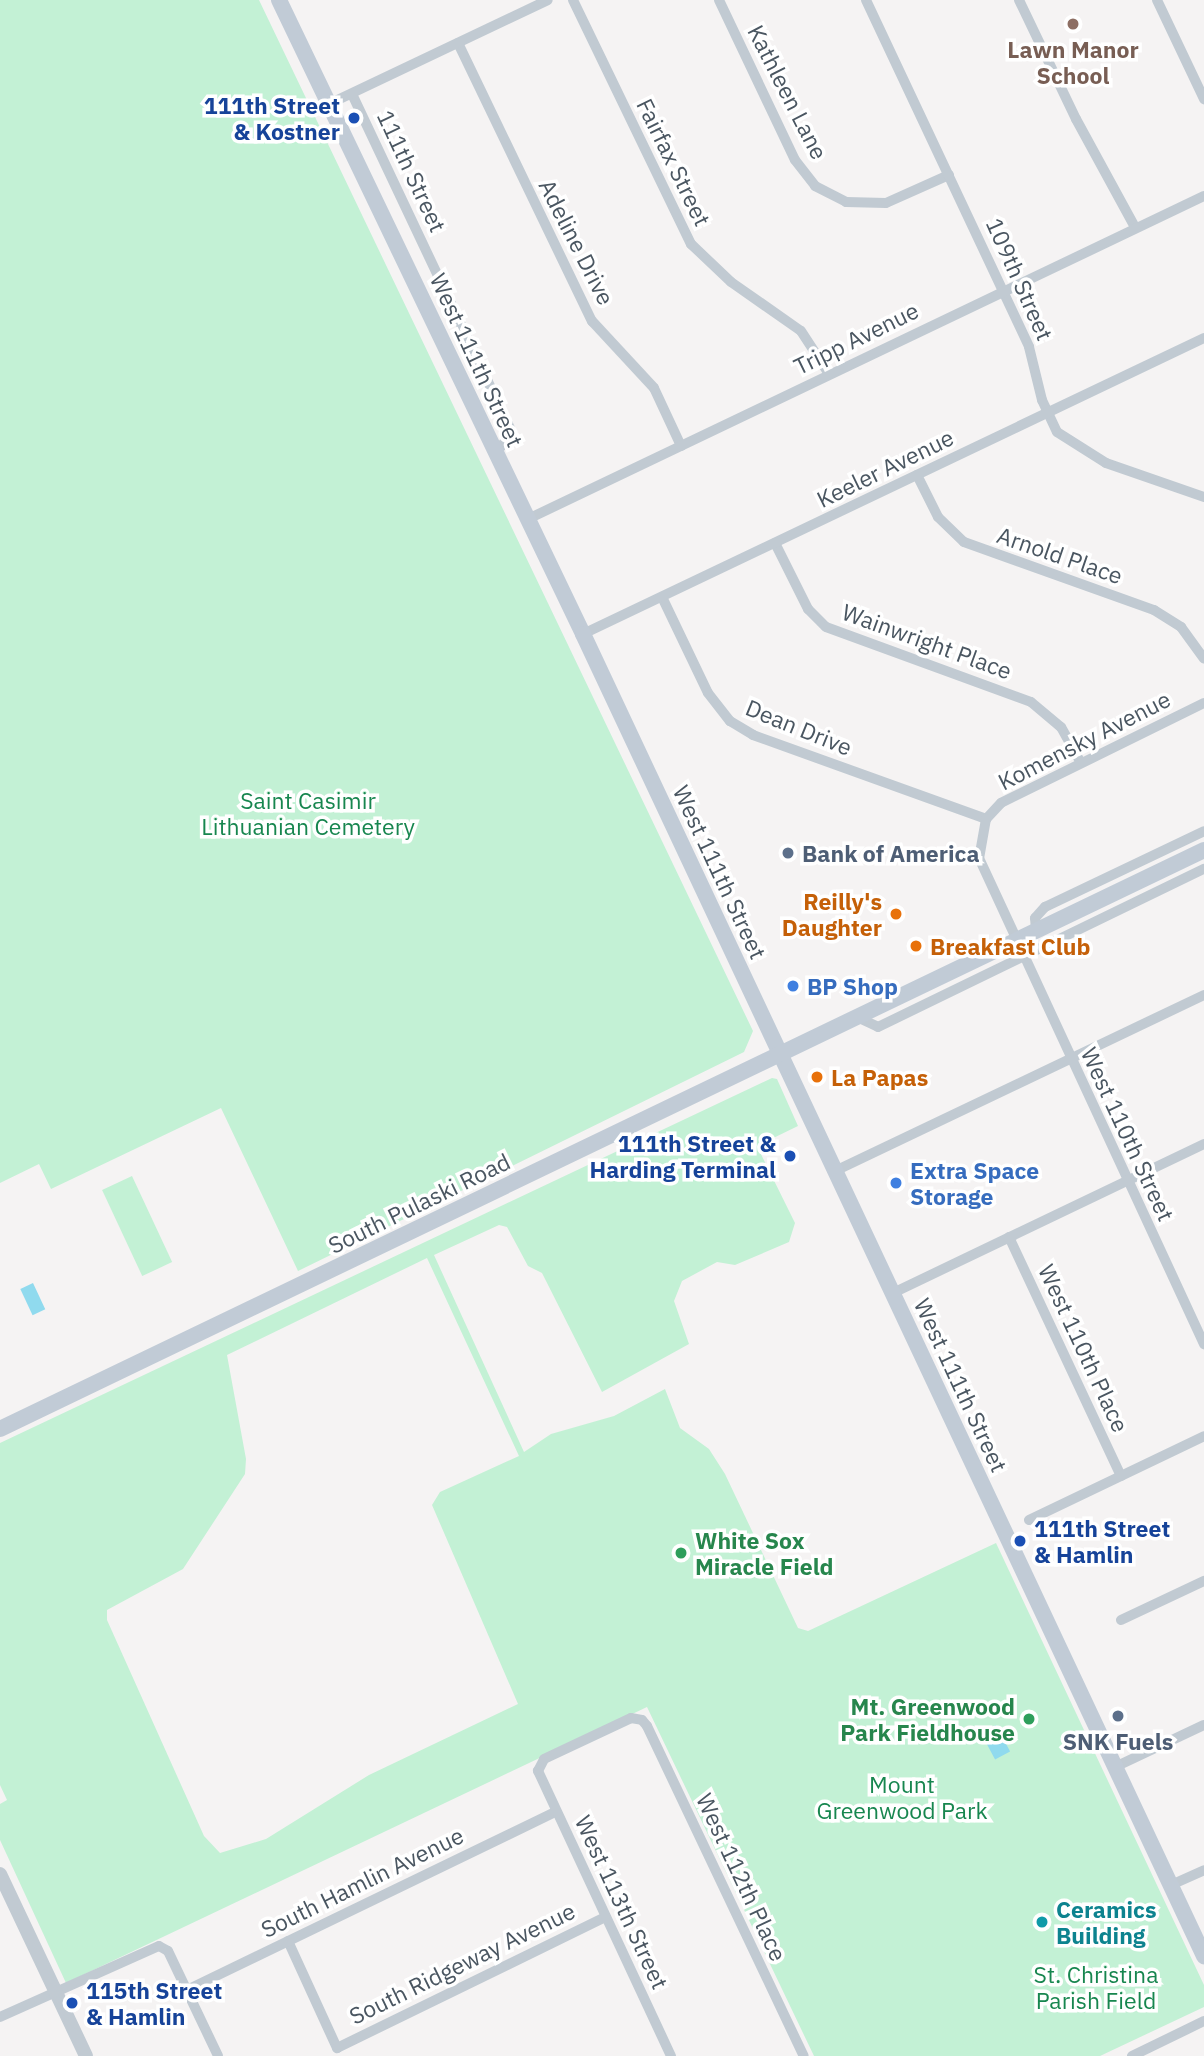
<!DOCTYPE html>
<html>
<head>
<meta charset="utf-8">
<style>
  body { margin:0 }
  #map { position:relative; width:1204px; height:2056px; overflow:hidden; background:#f5f3f3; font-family:"IBM Plex Sans",sans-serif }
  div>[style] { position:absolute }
  .green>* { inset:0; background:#c3f1d5; transform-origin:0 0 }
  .water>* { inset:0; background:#90daee; transform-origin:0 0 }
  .minor>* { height:10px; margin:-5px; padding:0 5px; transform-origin:5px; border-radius:5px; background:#c1cad2 }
  .tertiary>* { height:14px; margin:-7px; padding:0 7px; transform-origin:7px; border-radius:7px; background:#c1cad2 }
  .secondary>* { height:16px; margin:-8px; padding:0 8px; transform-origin:8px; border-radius:8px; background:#c1cbd6 }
  .dots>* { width:19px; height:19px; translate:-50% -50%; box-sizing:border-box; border:4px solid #fff; border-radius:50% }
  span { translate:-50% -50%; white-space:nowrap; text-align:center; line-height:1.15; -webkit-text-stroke:7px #fff; paint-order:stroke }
  .education-label { font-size:23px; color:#785e54; font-weight:700 }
  .street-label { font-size:23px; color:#4a5661 }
  .transit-label { font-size:23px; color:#164399; font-weight:700 }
  .right { translate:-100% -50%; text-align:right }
  .left { translate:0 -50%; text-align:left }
  .park-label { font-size:23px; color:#17864f }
  .service-label { font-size:23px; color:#4e5e75; font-weight:700 }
  .food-label { font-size:23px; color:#c56008; font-weight:700 }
  .shop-label { font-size:23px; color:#366cbe; font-weight:700 }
  .leisure-label { font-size:23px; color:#27864d; font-weight:700 }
  .culture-label { font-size:23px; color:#0d838f; font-weight:700 }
</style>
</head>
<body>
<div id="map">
  <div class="green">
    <div style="clip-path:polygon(0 0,259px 0,753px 1031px,744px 1052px,298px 1271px,221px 1108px,51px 1189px,39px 1164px,0 1183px)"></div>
    <div style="clip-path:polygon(evenodd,772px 1078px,777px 1079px,798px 1126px,757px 1146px,795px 1223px,789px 1242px,735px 1265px,717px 1262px,682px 1281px,674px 1301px,689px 1344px,602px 1392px,542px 1273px,528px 1266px,507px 1227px,499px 1225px,434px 1255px,524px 1452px,551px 1434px,614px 1416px,665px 1389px,680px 1428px,709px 1449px,725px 1474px,798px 1628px,808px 1631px,996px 1543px,1204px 1985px,1204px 2007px,1100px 2056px,814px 2056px,647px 1707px,66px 1983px,0 1840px,0 1804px,7px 1800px,0 1785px,0 1443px,772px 1078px,427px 1258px,519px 1456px,440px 1492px,432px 1505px,518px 1704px,369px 1775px,266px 1839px,220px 1853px,204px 1836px,107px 1620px,107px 1610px,183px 1569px,245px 1474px,246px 1459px,227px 1355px,427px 1258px)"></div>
    <div style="left:132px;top:1176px;width:95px;height:33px;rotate:65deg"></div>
  </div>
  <div class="water">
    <div style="left:33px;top:1283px;width:29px;height:14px;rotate:65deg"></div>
    <div style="left:996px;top:1725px;width:30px;height:17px;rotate:62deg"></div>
  </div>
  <div class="minor">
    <div style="left:573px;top:0;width:271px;rotate:64.2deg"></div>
    <div style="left:691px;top:244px;width:55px;rotate:43.5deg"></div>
    <div style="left:731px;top:282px;width:85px;rotate:35deg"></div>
    <div style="left:801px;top:331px;width:51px;rotate:56.9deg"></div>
    <div style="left:719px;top:0;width:177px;rotate:64.6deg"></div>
    <div style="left:795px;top:160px;width:33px;rotate:52deg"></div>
    <div style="left:815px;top:186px;width:35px;rotate:27deg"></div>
    <div style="left:846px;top:202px;width:40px;rotate:1.4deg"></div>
    <div style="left:886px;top:203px;width:69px;rotate:-24deg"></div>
    <div style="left:866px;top:0;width:383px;rotate:64.8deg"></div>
    <div style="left:1029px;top:347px;width:55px;rotate:76.2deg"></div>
    <div style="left:1042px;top:400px;width:35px;rotate:65deg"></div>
    <div style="left:1057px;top:432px;width:58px;rotate:32.3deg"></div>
    <div style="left:1106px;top:463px;width:104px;rotate:19.1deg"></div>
    <div style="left:1019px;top:0;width:132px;rotate:64.4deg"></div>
    <div style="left:1076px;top:119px;width:123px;rotate:61.4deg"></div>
    <div style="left:1157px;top:0;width:110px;rotate:64.6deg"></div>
    <div style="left:458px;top:43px;width:309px;rotate:64.3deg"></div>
    <div style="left:592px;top:321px;width:91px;rotate:47.2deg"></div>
    <div style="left:654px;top:388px;width:64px;rotate:65deg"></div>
    <div style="left:352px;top:94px;width:374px;rotate:64.7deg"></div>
    <div style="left:512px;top:432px;width:26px;rotate:127deg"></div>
    <div style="left:329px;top:104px;width:242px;rotate:-25.4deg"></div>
    <div style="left:917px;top:475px;width:47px;rotate:63.4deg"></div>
    <div style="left:938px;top:517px;width:36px;rotate:44deg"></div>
    <div style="left:964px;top:542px;width:202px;rotate:19.7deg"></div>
    <div style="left:1154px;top:610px;width:32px;rotate:32deg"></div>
    <div style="left:1181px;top:627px;width:39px;rotate:54deg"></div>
    <div style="left:528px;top:519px;width:749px;rotate:-25.54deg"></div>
    <div style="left:775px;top:543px;width:74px;rotate:63.4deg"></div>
    <div style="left:808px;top:609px;width:25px;rotate:45deg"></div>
    <div style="left:826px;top:627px;width:218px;rotate:20.1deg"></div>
    <div style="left:1031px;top:702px;width:39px;rotate:40deg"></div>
    <div style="left:1061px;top:727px;width:39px;rotate:61deg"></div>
    <div style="left:662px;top:597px;width:106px;rotate:64.4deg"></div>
    <div style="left:708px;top:693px;width:36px;rotate:52deg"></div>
    <div style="left:730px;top:721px;width:27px;rotate:31deg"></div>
    <div style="left:753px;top:735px;width:248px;rotate:19.8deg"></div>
    <div style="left:583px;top:634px;width:688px;rotate:-25.48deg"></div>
    <div style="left:1204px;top:703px;width:226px;rotate:153.8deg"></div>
    <div style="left:1001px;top:803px;width:22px;rotate:133deg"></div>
    <div style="left:986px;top:819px;width:40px;rotate:100deg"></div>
    <div style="left:979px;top:858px;width:536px;rotate:65.16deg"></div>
    <div style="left:1036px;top:931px;width:13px;rotate:-94deg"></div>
    <div style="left:1035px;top:918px;width:15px;rotate:-48deg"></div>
    <div style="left:1045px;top:907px;width:176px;rotate:-25.5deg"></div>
    <div style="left:857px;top:1017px;width:23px;rotate:25deg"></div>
    <div style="left:878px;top:1027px;width:362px;rotate:-25.9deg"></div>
    <div style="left:835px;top:1171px;width:409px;rotate:-25.5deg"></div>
    <div style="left:1009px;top:1237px;width:264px;rotate:64.9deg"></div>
    <div style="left:893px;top:1293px;width:345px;rotate:-25.6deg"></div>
    <div style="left:1029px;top:1520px;width:194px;rotate:-25.6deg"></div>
    <div style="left:1121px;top:1620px;width:92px;rotate:-25.2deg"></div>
    <div style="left:1115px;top:1767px;width:98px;rotate:-25.3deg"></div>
    <div style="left:1171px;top:1885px;width:36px;rotate:-24deg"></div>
    <div style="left:288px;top:1941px;width:118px;rotate:65.4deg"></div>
    <div style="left:337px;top:2048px;width:298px;rotate:-26deg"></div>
    <div style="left:187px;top:1990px;width:410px;rotate:-25.8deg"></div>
    <div style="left:0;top:2017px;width:174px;rotate:-24.1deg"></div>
    <div style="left:159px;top:1946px;width:10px;rotate:29deg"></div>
    <div style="left:168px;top:1951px;width:116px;rotate:64.5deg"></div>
    <div style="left:671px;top:2056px;width:315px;rotate:-115deg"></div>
    <div style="left:538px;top:1771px;width:13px;rotate:-63deg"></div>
    <div style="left:544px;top:1759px;width:96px;rotate:-25.2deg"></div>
    <div style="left:631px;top:1718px;width:11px;rotate:10deg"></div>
    <div style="left:642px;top:1720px;width:8px;rotate:50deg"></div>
    <div style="left:647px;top:1726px;width:365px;rotate:64.6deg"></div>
    <div style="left:1132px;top:2056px;width:80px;rotate:-25.9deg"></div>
  </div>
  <div class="tertiary">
    <div style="left:0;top:1874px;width:201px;rotate:64.7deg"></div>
  </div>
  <div class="secondary">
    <div style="left:279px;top:0;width:703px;rotate:64.38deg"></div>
    <div style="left:583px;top:634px;width:1461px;rotate:64.84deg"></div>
    <div style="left:0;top:1429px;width:1336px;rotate:-25.68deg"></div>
  </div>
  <div class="dots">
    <div style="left:1073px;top:24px;background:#8d6e63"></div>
    <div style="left:354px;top:118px;background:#1a4fb4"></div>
    <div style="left:788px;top:853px;background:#5c6f8a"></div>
    <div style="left:896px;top:914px;background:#e8710a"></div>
    <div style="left:916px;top:946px;background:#e8710a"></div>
    <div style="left:793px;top:986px;background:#3f7fe0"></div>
    <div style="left:817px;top:1077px;background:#e8710a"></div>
    <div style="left:790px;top:1156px;background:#1a4fb4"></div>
    <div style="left:896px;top:1183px;background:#3f7fe0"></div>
    <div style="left:1020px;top:1541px;background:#1a4fb4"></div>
    <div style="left:681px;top:1553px;background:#2e9e5b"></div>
    <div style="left:1118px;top:1716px;background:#5c6f8a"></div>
    <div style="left:1029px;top:1719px;background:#2e9e5b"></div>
    <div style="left:1042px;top:1922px;background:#0f9aa8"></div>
    <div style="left:72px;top:2003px;background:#1a4fb4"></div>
  </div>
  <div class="education-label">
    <span style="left:1073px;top:62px">Lawn Manor<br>School</span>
  </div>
  <div class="street-label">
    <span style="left:788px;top:92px;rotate:63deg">Kathleen Lane</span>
    <span style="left:674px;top:162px;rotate:64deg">Fairfax Street</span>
    <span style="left:412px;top:171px;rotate:65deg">111th Street</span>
    <span style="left:577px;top:242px;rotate:63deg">Adeline Drive</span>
    <span style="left:1020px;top:279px;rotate:66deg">109th Street</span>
    <span style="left:856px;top:338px;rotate:-26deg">Tripp Avenue</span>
    <span style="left:477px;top:360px;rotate:65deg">West 111th Street</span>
    <span style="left:885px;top:468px;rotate:-26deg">Keeler Avenue</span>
    <span style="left:1060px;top:555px;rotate:19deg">Arnold Place</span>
    <span style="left:927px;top:641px;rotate:20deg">Wainwright Place</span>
    <span style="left:799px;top:727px;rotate:22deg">Dean Drive</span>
    <span style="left:1084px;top:740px;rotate:-27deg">Komensky Avenue</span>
    <span style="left:720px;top:872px;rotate:65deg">West 111th Street</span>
    <span style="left:1128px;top:1134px;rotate:65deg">West 110th Street</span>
    <span style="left:419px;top:1203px;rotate:-26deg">South Pulaski Road</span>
    <span style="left:1084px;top:1348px;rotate:65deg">West 110th Place</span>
    <span style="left:961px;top:1385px;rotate:65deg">West 111th Street</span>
    <span style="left:742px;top:1877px;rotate:65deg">West 112th Place</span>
    <span style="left:362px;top:1882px;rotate:-26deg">South Hamlin Avenue</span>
    <span style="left:622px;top:1902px;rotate:65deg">West 113th Street</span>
    <span style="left:462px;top:1963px;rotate:-26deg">South Ridgeway Avenue</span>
  </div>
  <div class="transit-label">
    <span class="right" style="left:340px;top:118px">111th Street<br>&amp; Kostner</span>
    <span class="right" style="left:776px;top:1156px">111th Street &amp;<br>Harding Terminal</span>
    <span class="left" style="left:1034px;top:1541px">111th Street<br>&amp; Hamlin</span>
    <span class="left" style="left:86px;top:2003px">115th Street<br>&amp; Hamlin</span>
  </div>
  <div class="park-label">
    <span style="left:308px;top:813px">Saint Casimir<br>Lithuanian Cemetery</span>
    <span style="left:902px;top:1797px">Mount<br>Greenwood Park</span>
    <span style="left:1096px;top:1987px">St. Christina<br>Parish Field</span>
  </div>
  <div class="service-label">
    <span class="left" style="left:802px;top:853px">Bank of America</span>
    <span style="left:1118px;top:1741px">SNK Fuels</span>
  </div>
  <div class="food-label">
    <span class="right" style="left:882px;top:914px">Reilly's<br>Daughter</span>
    <span class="left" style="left:930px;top:946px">Breakfast Club</span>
    <span class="left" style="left:831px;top:1077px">La Papas</span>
  </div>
  <div class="shop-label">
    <span class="left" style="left:807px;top:986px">BP Shop</span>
    <span class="left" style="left:910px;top:1183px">Extra Space<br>Storage</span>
  </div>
  <div class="leisure-label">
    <span class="left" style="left:695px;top:1553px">White Sox<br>Miracle Field</span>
    <span class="right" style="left:1015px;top:1719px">Mt. Greenwood<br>Park Fieldhouse</span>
  </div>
  <div class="culture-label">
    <span class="left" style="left:1056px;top:1922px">Ceramics<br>Building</span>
  </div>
</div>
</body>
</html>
